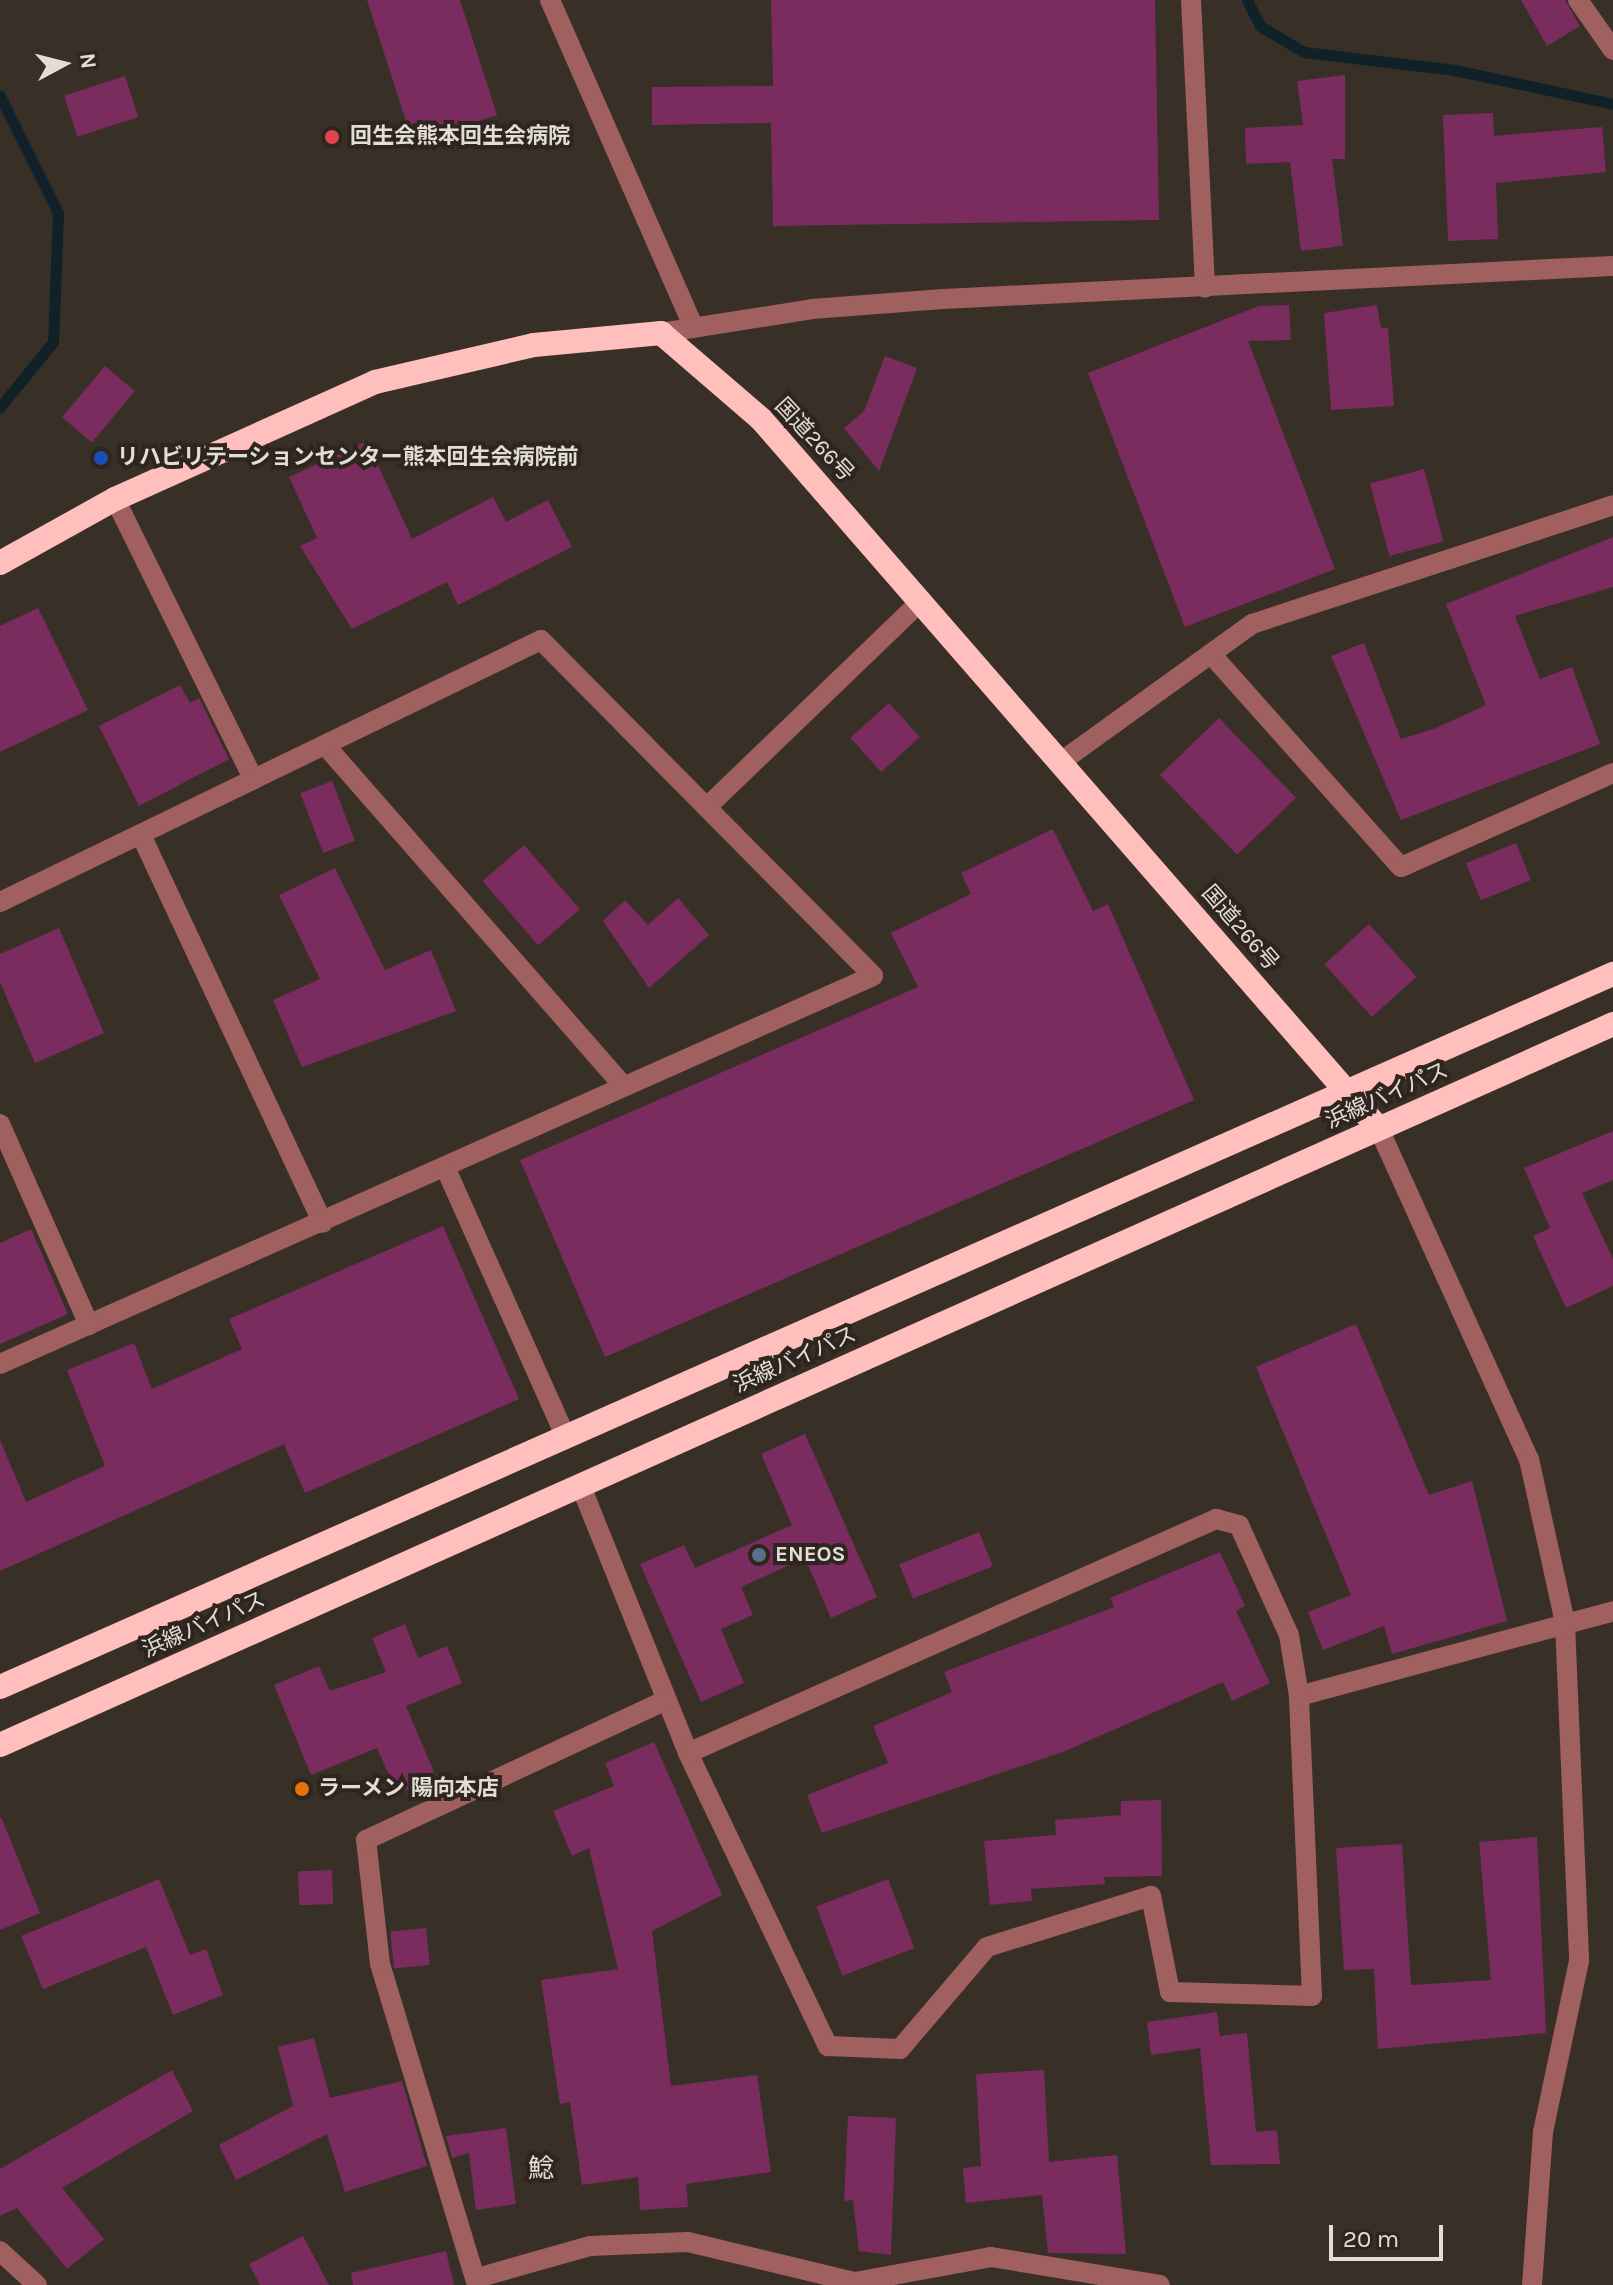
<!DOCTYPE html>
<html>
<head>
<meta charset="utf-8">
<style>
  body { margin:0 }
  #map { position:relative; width:1613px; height:2285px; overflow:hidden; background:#382f27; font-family:Karla,"Noto Sans JP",sans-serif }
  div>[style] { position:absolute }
  .stream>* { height:11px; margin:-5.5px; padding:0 5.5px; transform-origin:5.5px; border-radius:5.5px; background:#102127 }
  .building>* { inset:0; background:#7a2c5f; transform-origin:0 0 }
  .minor>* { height:20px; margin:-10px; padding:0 10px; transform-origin:10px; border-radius:10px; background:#9f605f }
  .highway>* { height:24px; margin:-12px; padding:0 12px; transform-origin:12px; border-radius:12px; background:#ffbfbc }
  .dots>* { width:22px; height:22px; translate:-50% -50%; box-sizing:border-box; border:4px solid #2e251e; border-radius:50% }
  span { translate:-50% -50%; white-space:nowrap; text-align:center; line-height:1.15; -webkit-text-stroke:8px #2e251e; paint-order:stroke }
  .poi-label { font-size:22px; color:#e3ddd8; font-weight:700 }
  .left { translate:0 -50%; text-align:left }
  .street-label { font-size:22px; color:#e3ddd8 }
  .quarter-label { font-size:26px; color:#e3ddd8 }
  .north { position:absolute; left:24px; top:24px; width:80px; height:80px; -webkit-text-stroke:6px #2e251e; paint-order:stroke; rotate:83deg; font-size:22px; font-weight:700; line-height:32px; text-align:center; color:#e3ddd8 }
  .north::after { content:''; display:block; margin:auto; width:28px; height:36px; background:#e3ddd8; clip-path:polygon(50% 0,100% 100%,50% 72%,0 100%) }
  .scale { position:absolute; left:1329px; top:2225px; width:114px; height:36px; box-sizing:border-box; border:4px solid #e3ddd8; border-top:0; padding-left:10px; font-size:24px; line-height:28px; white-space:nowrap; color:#e3ddd8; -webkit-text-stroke:6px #2e251e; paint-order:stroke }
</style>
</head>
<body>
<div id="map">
  <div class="stream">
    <div style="left:1247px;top:0;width:29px;rotate:63deg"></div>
    <div style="left:1260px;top:26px;width:51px;rotate:30.6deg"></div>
    <div style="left:1304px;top:52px;width:152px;rotate:6.8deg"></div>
    <div style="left:1455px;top:70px;width:162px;rotate:12.1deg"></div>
    <div style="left:0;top:96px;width:131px;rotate:63.6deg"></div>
    <div style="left:58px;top:213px;width:129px;rotate:92.2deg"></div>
    <div style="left:53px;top:342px;width:84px;rotate:129.2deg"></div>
  </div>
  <div class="building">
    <div style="clip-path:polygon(367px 0,460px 0,497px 115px,413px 143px)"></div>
    <div style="clip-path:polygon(771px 0,1155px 0,1159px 220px,773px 226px,771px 123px,652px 125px,652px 87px,773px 86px)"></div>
    <div style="clip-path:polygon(1521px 0,1565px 0,1580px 26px,1547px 46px)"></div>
    <div style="clip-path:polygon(1345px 75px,1345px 159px,1332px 159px,1343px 246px,1301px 251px,1290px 162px,1246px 164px,1245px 128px,1303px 125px,1297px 81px)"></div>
    <div style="left:125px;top:76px;width:43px;height:64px;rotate:72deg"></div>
    <div style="clip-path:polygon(1493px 113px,1494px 136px,1602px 127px,1606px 172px,1496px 183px,1498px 239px,1448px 241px,1443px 115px)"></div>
    <div style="clip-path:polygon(1289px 305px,1291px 340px,1248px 341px,1335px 569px,1185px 627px,1088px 373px,1259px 306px)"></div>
    <div style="clip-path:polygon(1377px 305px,1381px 328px,1388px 328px,1394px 406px,1331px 410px,1324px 313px)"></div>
    <div style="clip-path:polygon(885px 356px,917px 368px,879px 471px,844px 428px,864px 411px)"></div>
    <div style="left:105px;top:366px;width:39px;height:67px;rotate:40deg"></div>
    <div style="clip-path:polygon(367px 441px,412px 539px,493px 497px,506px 522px,548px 500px,572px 547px,458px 605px,447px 582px,352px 629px,300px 546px,317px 538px,289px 477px)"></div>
    <div style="left:1424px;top:469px;width:75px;height:56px;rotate:75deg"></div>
    <div style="clip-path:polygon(1613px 537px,1613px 587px,1515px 616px,1540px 679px,1572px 667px,1600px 744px,1401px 820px,1331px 656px,1364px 643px,1401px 739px,1436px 728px,1486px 705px,1446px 604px)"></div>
    <div style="clip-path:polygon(38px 608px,88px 710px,0 752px,0 626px)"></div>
    <div style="clip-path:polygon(180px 685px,190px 703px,199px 698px,229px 759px,139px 806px,99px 726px)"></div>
    <div style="left:889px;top:703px;width:46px;height:52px;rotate:48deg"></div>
    <div style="left:1219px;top:718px;width:111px;height:82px;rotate:46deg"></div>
    <div style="left:332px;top:781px;width:64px;height:34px;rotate:69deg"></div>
    <div style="clip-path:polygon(1053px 829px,1093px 911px,1108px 904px,1194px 1100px,605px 1357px,520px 1160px,918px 987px,891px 933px,971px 894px,961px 873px)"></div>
    <div style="left:1516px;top:843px;width:40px;height:54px;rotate:68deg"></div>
    <div style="left:524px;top:845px;width:85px;height:55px;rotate:49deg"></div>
    <div style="clip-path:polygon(335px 868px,385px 970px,431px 950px,456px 1011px,302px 1067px,273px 1000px,320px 979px,279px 895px)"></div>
    <div style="clip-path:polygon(678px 898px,709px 935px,649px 988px,603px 921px,625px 900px,648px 925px)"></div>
    <div style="left:1369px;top:924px;width:71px;height:60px;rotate:48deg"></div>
    <div style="clip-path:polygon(59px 928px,104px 1033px,35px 1063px,0 982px,0 954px)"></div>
    <div style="clip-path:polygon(1613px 1131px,1613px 1180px,1582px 1193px,1613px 1259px,1613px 1286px,1566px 1308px,1533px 1236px,1550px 1228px,1524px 1168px)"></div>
    <div style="clip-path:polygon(443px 1226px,519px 1399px,305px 1493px,284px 1444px,0 1571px,0 1440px,26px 1502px,105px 1466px,67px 1370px,134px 1343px,152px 1389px,242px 1349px,229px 1319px)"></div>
    <div style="clip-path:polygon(31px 1229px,68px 1314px,0 1344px,0 1243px)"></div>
    <div style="clip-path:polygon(1356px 1324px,1429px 1495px,1472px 1481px,1507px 1621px,1392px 1654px,1384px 1626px,1323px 1650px,1308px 1612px,1351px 1595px,1256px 1367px)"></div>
    <div style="clip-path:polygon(805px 1434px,877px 1597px,831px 1618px,805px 1558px,741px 1587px,753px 1615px,721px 1629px,744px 1683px,701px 1702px,640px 1564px,684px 1545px,695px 1568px,792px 1525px,761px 1454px)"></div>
    <div style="left:979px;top:1532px;width:37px;height:86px;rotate:68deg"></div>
    <div style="clip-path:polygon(1220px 1552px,1245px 1606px,1236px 1611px,1270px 1683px,1232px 1701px,1223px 1682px,1063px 1752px,822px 1833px,807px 1795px,888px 1763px,873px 1726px,952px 1692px,944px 1672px,1114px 1607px,1110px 1598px)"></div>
    <div style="clip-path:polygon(405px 1624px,418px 1658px,447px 1646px,462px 1683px,406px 1706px,436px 1777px,397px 1794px,377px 1748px,311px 1775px,274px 1685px,319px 1666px,330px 1691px,386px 1672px,372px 1638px)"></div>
    <div style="clip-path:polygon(654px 1742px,722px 1895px,652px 1931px,671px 2086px,757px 2075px,771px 2172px,686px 2184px,688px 2207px,640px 2210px,638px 2177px,582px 2185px,570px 2102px,560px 2104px,541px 1980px,618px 1969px,589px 1848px,572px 1856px,553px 1811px,614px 1786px,605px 1763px)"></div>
    <div style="clip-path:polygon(1161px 1800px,1162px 1876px,1104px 1877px,1105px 1884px,1031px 1889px,1032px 1901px,990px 1905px,984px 1841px,1056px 1835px,1055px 1820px,1121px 1815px,1121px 1801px)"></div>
    <div style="clip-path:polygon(1px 1817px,40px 1913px,0 1930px,0 1818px)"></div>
    <div style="clip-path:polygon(1537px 1837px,1546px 2033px,1378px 2049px,1374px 1969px,1344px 1970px,1336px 1848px,1402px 1844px,1411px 1985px,1491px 1980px,1479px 1842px)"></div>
    <div style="left:332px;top:1870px;width:34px;height:34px;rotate:88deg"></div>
    <div style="clip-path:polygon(159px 1879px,190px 1955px,206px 1949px,223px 1995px,173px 2015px,146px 1947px,43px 1989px,21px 1936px)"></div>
    <div style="left:888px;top:1879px;width:74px;height:77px;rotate:69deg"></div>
    <div style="left:426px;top:1928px;width:37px;height:36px;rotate:84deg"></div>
    <div style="clip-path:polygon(1217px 2012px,1220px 2036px,1247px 2033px,1256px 2132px,1277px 2130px,1280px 2164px,1211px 2165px,1200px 2048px,1151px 2055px,1147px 2022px)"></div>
    <div style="clip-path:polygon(314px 2038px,330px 2098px,402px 2081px,427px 2166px,345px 2192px,327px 2134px,236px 2180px,219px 2145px,293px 2106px,278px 2047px)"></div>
    <div style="clip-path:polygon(172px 2070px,193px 2111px,62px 2188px,104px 2239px,67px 2269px,17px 2208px,0 2216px,0 2169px)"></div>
    <div style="clip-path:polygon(1044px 2070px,1049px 2162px,1117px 2155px,1126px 2254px,1048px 2253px,1042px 2195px,966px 2203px,963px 2168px,981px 2166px,976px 2074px)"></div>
    <div style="clip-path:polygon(848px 2116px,896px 2118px,891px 2255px,859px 2251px,853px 2200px,844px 2201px)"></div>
    <div style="clip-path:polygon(506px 2128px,516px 2204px,476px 2210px,469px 2153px,452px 2158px,446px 2136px)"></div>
    <div style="clip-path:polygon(303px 2236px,329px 2285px,260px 2285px,249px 2264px)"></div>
    <div style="clip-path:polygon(446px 2251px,454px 2285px,353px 2285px,351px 2273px)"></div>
  </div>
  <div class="minor">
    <div style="left:550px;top:0;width:358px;rotate:66.3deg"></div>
    <div style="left:1191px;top:0;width:288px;rotate:87.2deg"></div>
    <div style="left:1578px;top:0;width:61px;rotate:55deg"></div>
    <div style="left:661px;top:333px;width:153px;rotate:-9deg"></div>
    <div style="left:812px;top:309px;width:131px;rotate:-4.4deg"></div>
    <div style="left:943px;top:299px;width:671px;rotate:-2.82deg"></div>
    <div style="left:115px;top:499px;width:313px;rotate:63.7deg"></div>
    <div style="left:1211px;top:654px;width:285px;rotate:48.3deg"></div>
    <div style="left:1401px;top:867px;width:232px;rotate:-23.9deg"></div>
    <div style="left:325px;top:745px;width:454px;rotate:48.8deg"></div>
    <div style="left:1062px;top:761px;width:234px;rotate:-35.8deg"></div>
    <div style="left:1252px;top:624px;width:380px;rotate:-18.2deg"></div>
    <div style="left:707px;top:807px;width:298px;rotate:-43.9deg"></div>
    <div style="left:142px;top:837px;width:426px;rotate:64.9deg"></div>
    <div style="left:0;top:902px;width:601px;rotate:-25.84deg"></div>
    <div style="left:541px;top:640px;width:472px;rotate:45.3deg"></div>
    <div style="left:873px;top:976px;width:955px;rotate:156.04deg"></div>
    <div style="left:0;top:1124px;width:220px;rotate:66.1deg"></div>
    <div style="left:1379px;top:1129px;width:362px;rotate:65.6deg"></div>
    <div style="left:1529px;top:1459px;width:168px;rotate:77.6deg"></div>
    <div style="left:1565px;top:1623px;width:338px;rotate:87.6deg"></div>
    <div style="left:1579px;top:1961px;width:175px;rotate:101.9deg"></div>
    <div style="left:1543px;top:2132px;width:153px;rotate:94.1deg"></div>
    <div style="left:445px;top:1167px;width:294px;rotate:65.9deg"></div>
    <div style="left:580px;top:1484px;width:290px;rotate:68.1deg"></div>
    <div style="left:688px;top:1753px;width:325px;rotate:64.5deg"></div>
    <div style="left:828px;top:2046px;width:72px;rotate:2.4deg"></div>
    <div style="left:900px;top:2049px;width:134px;rotate:-49.5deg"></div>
    <div style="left:987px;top:1947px;width:172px;rotate:-17.3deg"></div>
    <div style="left:1151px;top:1896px;width:98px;rotate:78.8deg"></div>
    <div style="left:1170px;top:1992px;width:142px;rotate:1.6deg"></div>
    <div style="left:1312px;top:1996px;width:300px;rotate:-92.5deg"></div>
    <div style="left:1299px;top:1696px;width:325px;rotate:-15.1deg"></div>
    <div style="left:688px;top:1753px;width:578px;rotate:-23.9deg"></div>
    <div style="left:1216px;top:1519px;width:24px;rotate:15deg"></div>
    <div style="left:1239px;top:1525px;width:121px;rotate:65.6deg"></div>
    <div style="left:1289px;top:1635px;width:62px;rotate:80.7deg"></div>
    <div style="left:0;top:2251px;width:50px;rotate:42.6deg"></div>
    <div style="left:477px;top:2278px;width:117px;rotate:-15.8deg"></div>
    <div style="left:590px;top:2246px;width:98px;rotate:-2.3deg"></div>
    <div style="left:688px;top:2242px;width:172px;rotate:13.5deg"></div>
    <div style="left:855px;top:2282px;width:138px;rotate:-10.4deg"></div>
    <div style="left:991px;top:2257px;width:171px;rotate:9.4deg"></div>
    <div style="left:477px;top:2285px;width:335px;rotate:-106.8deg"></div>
    <div style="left:380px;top:1964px;width:125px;rotate:-96.4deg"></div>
    <div style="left:366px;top:1840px;width:331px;rotate:-25deg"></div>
  </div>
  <div class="highway">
    <div style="left:0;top:563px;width:132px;rotate:-29.1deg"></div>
    <div style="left:115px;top:499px;width:285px;rotate:-24.2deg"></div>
    <div style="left:375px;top:382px;width:163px;rotate:-13.1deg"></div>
    <div style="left:534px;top:345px;width:128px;rotate:-5.4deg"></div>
    <div style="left:661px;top:333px;width:132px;rotate:40.7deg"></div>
    <div style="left:761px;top:419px;width:941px;rotate:48.96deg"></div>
    <div style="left:0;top:1687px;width:1764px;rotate:-23.85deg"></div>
    <div style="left:0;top:1745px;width:1767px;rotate:-24.08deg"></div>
  </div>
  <div class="dots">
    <div style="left:332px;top:137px;background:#e0444e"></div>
    <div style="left:101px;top:458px;background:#1a4fb4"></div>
    <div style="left:759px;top:1555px;background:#5c6f8a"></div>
    <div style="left:302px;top:1789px;background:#e8710a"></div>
  </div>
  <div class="poi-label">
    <span class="left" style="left:350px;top:137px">回生会熊本回生会病院</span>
    <span class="left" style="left:117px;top:458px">リハビリテーションセンター熊本回生会病院前</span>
    <span class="left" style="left:775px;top:1555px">ENEOS</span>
    <span class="left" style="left:318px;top:1789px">ラーメン 陽向本店</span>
  </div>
  <div class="street-label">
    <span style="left:814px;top:440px;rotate:47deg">国道266号</span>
    <span style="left:1240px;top:928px;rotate:49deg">国道266号</span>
    <span style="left:1387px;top:1096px;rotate:-24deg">浜線バイパス</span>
    <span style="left:795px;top:1360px;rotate:-24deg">浜線バイパス</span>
    <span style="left:204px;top:1625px;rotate:-24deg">浜線バイパス</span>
  </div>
  <div class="quarter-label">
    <span style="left:541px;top:2169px">鯰</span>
  </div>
  <div class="north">N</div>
  <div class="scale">20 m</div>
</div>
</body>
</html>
